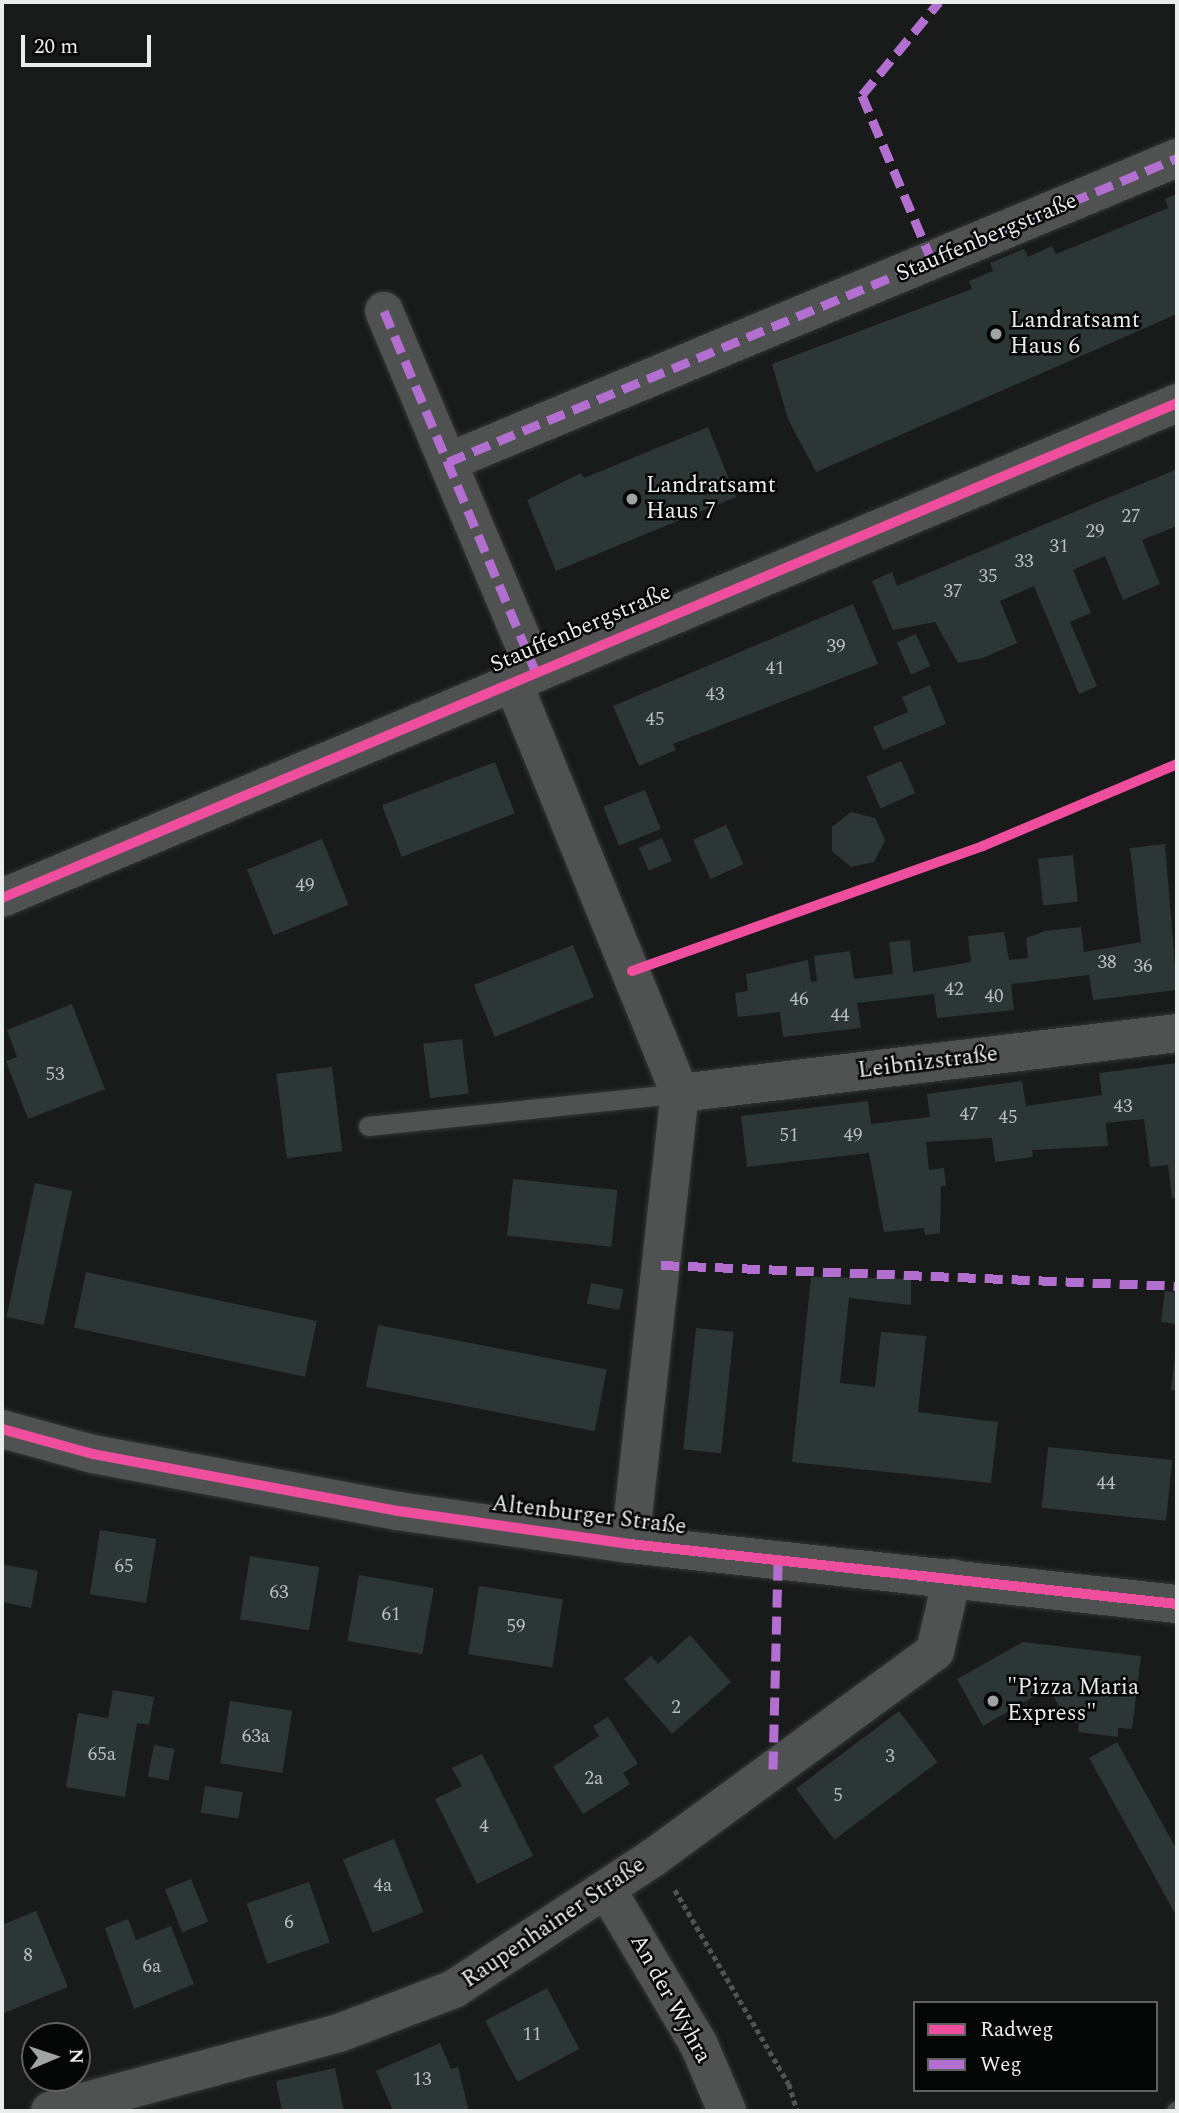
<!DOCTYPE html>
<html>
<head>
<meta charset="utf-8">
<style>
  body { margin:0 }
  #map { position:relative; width:1179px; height:2113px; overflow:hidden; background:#181b1a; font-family:Spectral,serif }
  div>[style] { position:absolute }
  .building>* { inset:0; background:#2c3634; transform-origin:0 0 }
  .path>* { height:4.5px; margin-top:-2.25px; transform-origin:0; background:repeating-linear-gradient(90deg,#525453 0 5px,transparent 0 8.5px) }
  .roads { filter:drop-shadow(0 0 2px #353737) drop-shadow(0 0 2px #353737) }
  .service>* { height:19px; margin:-9.5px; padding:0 9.5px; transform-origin:9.5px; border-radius:9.5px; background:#505251 }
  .minor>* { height:38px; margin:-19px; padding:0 19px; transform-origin:19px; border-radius:19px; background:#505251 }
  .quiet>* { height:9px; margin-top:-4.5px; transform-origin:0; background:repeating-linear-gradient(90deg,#b36fd0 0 18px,transparent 0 27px) }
  .cycleway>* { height:10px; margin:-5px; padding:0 5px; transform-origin:5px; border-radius:5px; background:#ef4d9e }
  .dots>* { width:19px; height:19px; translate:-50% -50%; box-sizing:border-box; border:4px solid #050606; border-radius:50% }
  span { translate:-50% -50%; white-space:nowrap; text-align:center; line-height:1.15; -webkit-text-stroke:5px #050606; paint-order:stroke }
  .number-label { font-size:19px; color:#babfbe }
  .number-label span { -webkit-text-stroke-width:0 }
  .street-label { font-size:23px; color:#e9edec }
  .poi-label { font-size:23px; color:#e9edec }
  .left { translate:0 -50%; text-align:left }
  .frame { position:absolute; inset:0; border:4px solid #e9edec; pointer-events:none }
  .legend { position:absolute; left:913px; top:2001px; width:245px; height:91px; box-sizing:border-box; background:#050606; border:2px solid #606262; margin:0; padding:9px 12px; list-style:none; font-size:21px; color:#e9edec }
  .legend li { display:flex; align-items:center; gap:14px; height:35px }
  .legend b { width:35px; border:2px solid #606262 }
  .north { position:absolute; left:21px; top:2022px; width:70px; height:70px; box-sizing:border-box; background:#050606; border:2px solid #606262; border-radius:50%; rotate:88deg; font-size:19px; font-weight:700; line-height:28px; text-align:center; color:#e9edec }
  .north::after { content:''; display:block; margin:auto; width:24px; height:32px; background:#a0a4a2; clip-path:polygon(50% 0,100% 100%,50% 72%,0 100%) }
  .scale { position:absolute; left:21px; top:35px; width:130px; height:32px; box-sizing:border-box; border:4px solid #e9edec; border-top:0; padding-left:9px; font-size:21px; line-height:24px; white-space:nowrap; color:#e9edec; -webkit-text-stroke:5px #050606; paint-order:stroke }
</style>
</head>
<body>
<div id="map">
  <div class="building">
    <div style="clip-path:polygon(1177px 194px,1177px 314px,816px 472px,788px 419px,772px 364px,972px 289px,969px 281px,993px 271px,990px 263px,1024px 249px,1028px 257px,1052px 246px,1056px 254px,1168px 208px,1165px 199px)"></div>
    <div style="clip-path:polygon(708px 427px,736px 497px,556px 571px,527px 500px,581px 473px,584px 478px)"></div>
    <div style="clip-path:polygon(1177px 469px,1177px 526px,1142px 540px,1160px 584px,1123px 600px,1105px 556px,1073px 570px,1091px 613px,1070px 622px,1097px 686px,1079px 694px,1034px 586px,1000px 601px,1017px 643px,983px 658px,958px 663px,935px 622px,893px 630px,872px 581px,892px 572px,897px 586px)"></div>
    <div style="clip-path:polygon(853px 604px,878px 664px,673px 744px,676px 750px,639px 766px,613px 706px)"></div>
    <div style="left:916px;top:634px;width:35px;height:21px;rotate:66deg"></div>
    <div style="clip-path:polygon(930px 685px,946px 724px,883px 750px,873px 727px,908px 712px,902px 697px)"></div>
    <div style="left:901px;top:761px;width:35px;height:38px;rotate:66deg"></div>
    <div style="left:495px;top:762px;width:55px;height:121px;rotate:69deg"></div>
    <div style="left:645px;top:790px;width:42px;height:45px;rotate:68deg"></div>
    <div style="clip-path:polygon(851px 812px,875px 818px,885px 840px,874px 862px,851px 867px,832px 851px,832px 827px)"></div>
    <div style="left:726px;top:825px;width:43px;height:36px;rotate:66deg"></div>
    <div style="left:662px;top:838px;width:25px;height:25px;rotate:67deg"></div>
    <div style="left:322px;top:839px;width:71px;height:81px;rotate:68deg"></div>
    <div style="clip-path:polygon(1165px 844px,1177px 990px,1093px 1000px,1089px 975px,1011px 984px,1014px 1010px,937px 1018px,934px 994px,857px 1003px,861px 1028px,783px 1037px,780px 1012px,738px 1017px,735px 993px,748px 991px,746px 974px,808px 960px,811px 982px,817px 981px,814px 956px,850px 951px,854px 979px,893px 974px,889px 942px,910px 940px,913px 972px,971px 962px,968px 936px,1004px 932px,1009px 960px,1028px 958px,1026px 938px,1045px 931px,1081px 927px,1084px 952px,1141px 942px,1130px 848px)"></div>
    <div style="left:1073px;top:855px;width:47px;height:35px;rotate:84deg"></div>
    <div style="left:573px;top:945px;width:56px;height:107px;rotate:68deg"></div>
    <div style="clip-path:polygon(72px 1004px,105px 1089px,28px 1119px,6px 1061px,17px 1057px,7px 1030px)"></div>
    <div style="left:462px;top:1039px;width:55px;height:39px;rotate:83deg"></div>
    <div style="clip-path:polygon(1177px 1063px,1177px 1197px,1172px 1198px,1168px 1165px,1150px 1167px,1144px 1119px,1106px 1123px,1108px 1146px,1032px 1150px,1033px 1157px,995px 1162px,992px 1138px,926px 1142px,929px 1170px,944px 1168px,946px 1186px,941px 1186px,940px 1233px,925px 1235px,924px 1228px,884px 1232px,869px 1153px,747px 1167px,741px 1116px,868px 1101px,871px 1124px,930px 1117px,927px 1094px,1022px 1081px,1026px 1106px,1102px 1095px,1099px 1073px)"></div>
    <div style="left:332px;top:1067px;width:85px;height:56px;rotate:83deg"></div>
    <div style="left:513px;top:1179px;width:105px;height:57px;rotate:6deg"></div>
    <div style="left:35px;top:1183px;width:38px;height:137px;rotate:12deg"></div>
    <div style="left:86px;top:1272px;width:236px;height:57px;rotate:12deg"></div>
    <div style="clip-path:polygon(811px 1277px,911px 1279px,911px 1305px,849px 1298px,840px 1383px,875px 1387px,881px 1332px,926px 1336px,918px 1412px,998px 1422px,991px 1483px,792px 1462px)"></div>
    <div style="left:591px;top:1283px;width:33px;height:21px;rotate:11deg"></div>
    <div style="clip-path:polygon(1165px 1291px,1177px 1293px,1177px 1324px,1161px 1322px)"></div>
    <div style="left:378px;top:1325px;width:233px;height:63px;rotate:11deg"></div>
    <div style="left:696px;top:1328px;width:38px;height:122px;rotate:6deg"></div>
    <div style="clip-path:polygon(1176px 1348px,1177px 1348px,1177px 1390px,1171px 1390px)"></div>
    <div style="left:1048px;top:1447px;width:125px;height:61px;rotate:6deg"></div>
    <div style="left:100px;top:1530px;width:57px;height:65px;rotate:9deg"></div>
    <div style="left:250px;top:1556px;width:70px;height:64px;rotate:9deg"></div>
    <div style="clip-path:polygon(2px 1564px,38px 1571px,31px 1608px,2px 1602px)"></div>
    <div style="left:359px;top:1575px;width:76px;height:67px;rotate:10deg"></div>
    <div style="left:479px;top:1586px;width:85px;height:69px;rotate:9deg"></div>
    <div style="clip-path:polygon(690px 1635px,731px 1682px,672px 1734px,624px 1679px,651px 1656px,658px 1664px)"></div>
    <div style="clip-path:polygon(1023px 1642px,1141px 1656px,1132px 1729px,1118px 1728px,1118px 1737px,1078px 1732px,1079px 1723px,1067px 1721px,1049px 1688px,983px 1726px,957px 1679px)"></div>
    <div style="clip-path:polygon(113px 1690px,154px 1697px,149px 1725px,137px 1723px,125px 1797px,66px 1787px,78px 1713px,108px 1718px)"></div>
    <div style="left:230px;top:1701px;width:63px;height:63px;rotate:9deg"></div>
    <div style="left:899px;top:1711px;width:64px;height:129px;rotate:53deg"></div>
    <div style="clip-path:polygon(608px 1717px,638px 1764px,623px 1773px,630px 1784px,583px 1814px,553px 1767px,599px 1736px,593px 1726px)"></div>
    <div style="clip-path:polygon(1117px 1742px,1177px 1850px,1177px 1917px,1089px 1758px)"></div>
    <div style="left:154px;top:1745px;width:21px;height:32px;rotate:11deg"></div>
    <div style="clip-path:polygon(482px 1754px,533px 1856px,477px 1884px,435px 1799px,462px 1786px,452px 1768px)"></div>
    <div style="left:205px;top:1786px;width:38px;height:27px;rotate:9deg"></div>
    <div style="left:394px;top:1839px;width:79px;height:55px;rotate:68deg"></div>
    <div style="left:191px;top:1879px;width:46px;height:28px;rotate:68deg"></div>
    <div style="left:309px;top:1882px;width:64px;height:66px;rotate:71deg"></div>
    <div style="clip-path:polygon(36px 1911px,68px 1987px,4px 2013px,2px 1925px)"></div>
    <div style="clip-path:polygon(128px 1919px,136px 1940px,171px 1926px,194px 1984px,134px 2009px,105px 1928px)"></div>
    <div style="left:547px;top:1988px;width:69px;height:70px;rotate:62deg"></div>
    <div style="clip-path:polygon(440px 2043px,451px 2069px,458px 2067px,469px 2111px,393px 2111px,376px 2071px)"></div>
    <div style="clip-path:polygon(335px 2068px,344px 2111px,282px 2111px,276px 2081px)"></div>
  </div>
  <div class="path">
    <div style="left:675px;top:1890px;width:225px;rotate:59.6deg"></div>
    <div style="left:789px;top:2084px;width:28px;rotate:73deg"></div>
  </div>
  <div class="roads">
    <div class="service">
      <div style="left:368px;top:1126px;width:314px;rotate:-6deg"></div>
      <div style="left:1176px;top:2111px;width:1px"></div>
    </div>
    <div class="minor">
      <div style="left:384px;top:311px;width:390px;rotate:67.2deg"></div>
      <div style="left:448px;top:462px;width:790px;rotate:-22.64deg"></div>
      <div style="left:512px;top:680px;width:446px;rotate:67.9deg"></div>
      <div style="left:2px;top:898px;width:1275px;rotate:-22.84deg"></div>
      <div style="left:2px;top:1429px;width:94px;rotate:15.4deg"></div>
      <div style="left:93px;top:1454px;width:310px;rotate:10.6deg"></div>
      <div style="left:398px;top:1511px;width:234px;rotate:8.1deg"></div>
      <div style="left:630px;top:1544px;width:550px;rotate:6.26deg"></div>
      <div style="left:630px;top:1544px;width:454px;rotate:-83.7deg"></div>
      <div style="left:680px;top:1093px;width:501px;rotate:-6.88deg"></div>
      <div style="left:607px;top:1890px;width:180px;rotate:59.3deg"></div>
      <div style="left:699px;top:2045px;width:72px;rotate:67deg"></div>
      <div style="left:50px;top:2111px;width:299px;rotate:-15.1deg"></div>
      <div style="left:339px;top:2033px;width:123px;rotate:-20.9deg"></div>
      <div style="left:454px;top:1989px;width:240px;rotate:-33.4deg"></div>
      <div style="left:654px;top:1857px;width:348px;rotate:-36.2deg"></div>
      <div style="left:935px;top:1651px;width:75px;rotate:-76.9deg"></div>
    </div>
  </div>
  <div class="quiet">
    <div style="left:932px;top:261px;width:180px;rotate:-112.9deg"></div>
    <div style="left:862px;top:95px;width:121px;rotate:-50.4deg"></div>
    <div style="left:384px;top:311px;width:390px;rotate:67.2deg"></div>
    <div style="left:448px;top:462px;width:790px;rotate:-22.64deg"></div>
    <div style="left:661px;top:1265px;width:516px;rotate:2.33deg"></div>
    <div style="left:773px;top:1769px;width:210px;rotate:-88.6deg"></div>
  </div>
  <div class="cycleway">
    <div style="left:2px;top:898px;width:1275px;rotate:-22.84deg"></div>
    <div style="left:632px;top:971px;width:373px;rotate:-19.6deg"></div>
    <div style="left:983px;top:846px;width:211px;rotate:-22.9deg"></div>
    <div style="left:2px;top:1429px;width:94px;rotate:15.4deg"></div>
    <div style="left:93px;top:1454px;width:310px;rotate:10.6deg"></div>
    <div style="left:398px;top:1511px;width:234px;rotate:8.1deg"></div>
    <div style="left:630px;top:1544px;width:550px;rotate:6.26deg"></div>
  </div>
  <div class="dots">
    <div style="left:996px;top:334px;background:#a0a4a2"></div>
    <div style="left:632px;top:499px;background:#a0a4a2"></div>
    <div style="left:993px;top:1701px;background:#a0a4a2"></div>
  </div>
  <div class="number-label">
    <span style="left:1131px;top:517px">27</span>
    <span style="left:1095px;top:532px">29</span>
    <span style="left:1059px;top:547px">31</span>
    <span style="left:1024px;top:562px">33</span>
    <span style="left:988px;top:577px">35</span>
    <span style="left:953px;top:592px">37</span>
    <span style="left:836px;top:647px">39</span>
    <span style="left:775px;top:669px">41</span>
    <span style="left:715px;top:695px">43</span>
    <span style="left:655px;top:720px">45</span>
    <span style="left:305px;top:886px">49</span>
    <span style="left:1107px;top:963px">38</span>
    <span style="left:1143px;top:967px">36</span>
    <span style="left:954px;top:990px">42</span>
    <span style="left:994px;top:997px">40</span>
    <span style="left:799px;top:1000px">46</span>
    <span style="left:840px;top:1016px">44</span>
    <span style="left:55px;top:1075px">53</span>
    <span style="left:1123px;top:1107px">43</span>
    <span style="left:969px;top:1115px">47</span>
    <span style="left:1008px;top:1118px">45</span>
    <span style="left:789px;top:1136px">51</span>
    <span style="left:853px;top:1136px">49</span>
    <span style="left:1106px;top:1484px">44</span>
    <span style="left:124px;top:1567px">65</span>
    <span style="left:279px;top:1593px">63</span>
    <span style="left:391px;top:1615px">61</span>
    <span style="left:516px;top:1627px">59</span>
    <span style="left:676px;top:1708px">2</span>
    <span style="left:256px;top:1737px">63a</span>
    <span style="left:102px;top:1755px">65a</span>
    <span style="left:890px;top:1757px">3</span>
    <span style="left:594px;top:1779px">2a</span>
    <span style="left:838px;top:1796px">5</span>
    <span style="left:484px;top:1827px">4</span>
    <span style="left:383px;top:1886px">4a</span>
    <span style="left:289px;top:1923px">6</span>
    <span style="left:28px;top:1956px">8</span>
    <span style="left:152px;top:1967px">6a</span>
    <span style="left:532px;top:2035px">11</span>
    <span style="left:422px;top:2080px">13</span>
  </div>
  <div class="street-label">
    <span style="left:987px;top:238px;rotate:-23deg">Stauffenbergstraße</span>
    <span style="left:581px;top:629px;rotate:-23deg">Stauffenbergstraße</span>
    <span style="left:928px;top:1063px;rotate:-7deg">Leibnizstraße</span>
    <span style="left:589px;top:1516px;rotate:7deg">Altenburger Straße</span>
    <span style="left:554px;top:1923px;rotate:-34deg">Raupenhainer Straße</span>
    <span style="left:670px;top:1999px;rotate:61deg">An der Wyhra</span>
  </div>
  <div class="poi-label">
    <span class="left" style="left:1010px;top:334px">Landratsamt<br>Haus 6</span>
    <span class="left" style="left:646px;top:499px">Landratsamt<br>Haus 7</span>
    <span class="left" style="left:1007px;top:1701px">"Pizza Maria<br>Express"</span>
  </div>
  <div class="frame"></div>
  <ul class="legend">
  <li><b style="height:9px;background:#ef4d9e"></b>Radweg</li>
  <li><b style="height:9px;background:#b36fd0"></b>Weg</li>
  </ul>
  <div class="north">N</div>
  <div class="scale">20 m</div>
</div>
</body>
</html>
